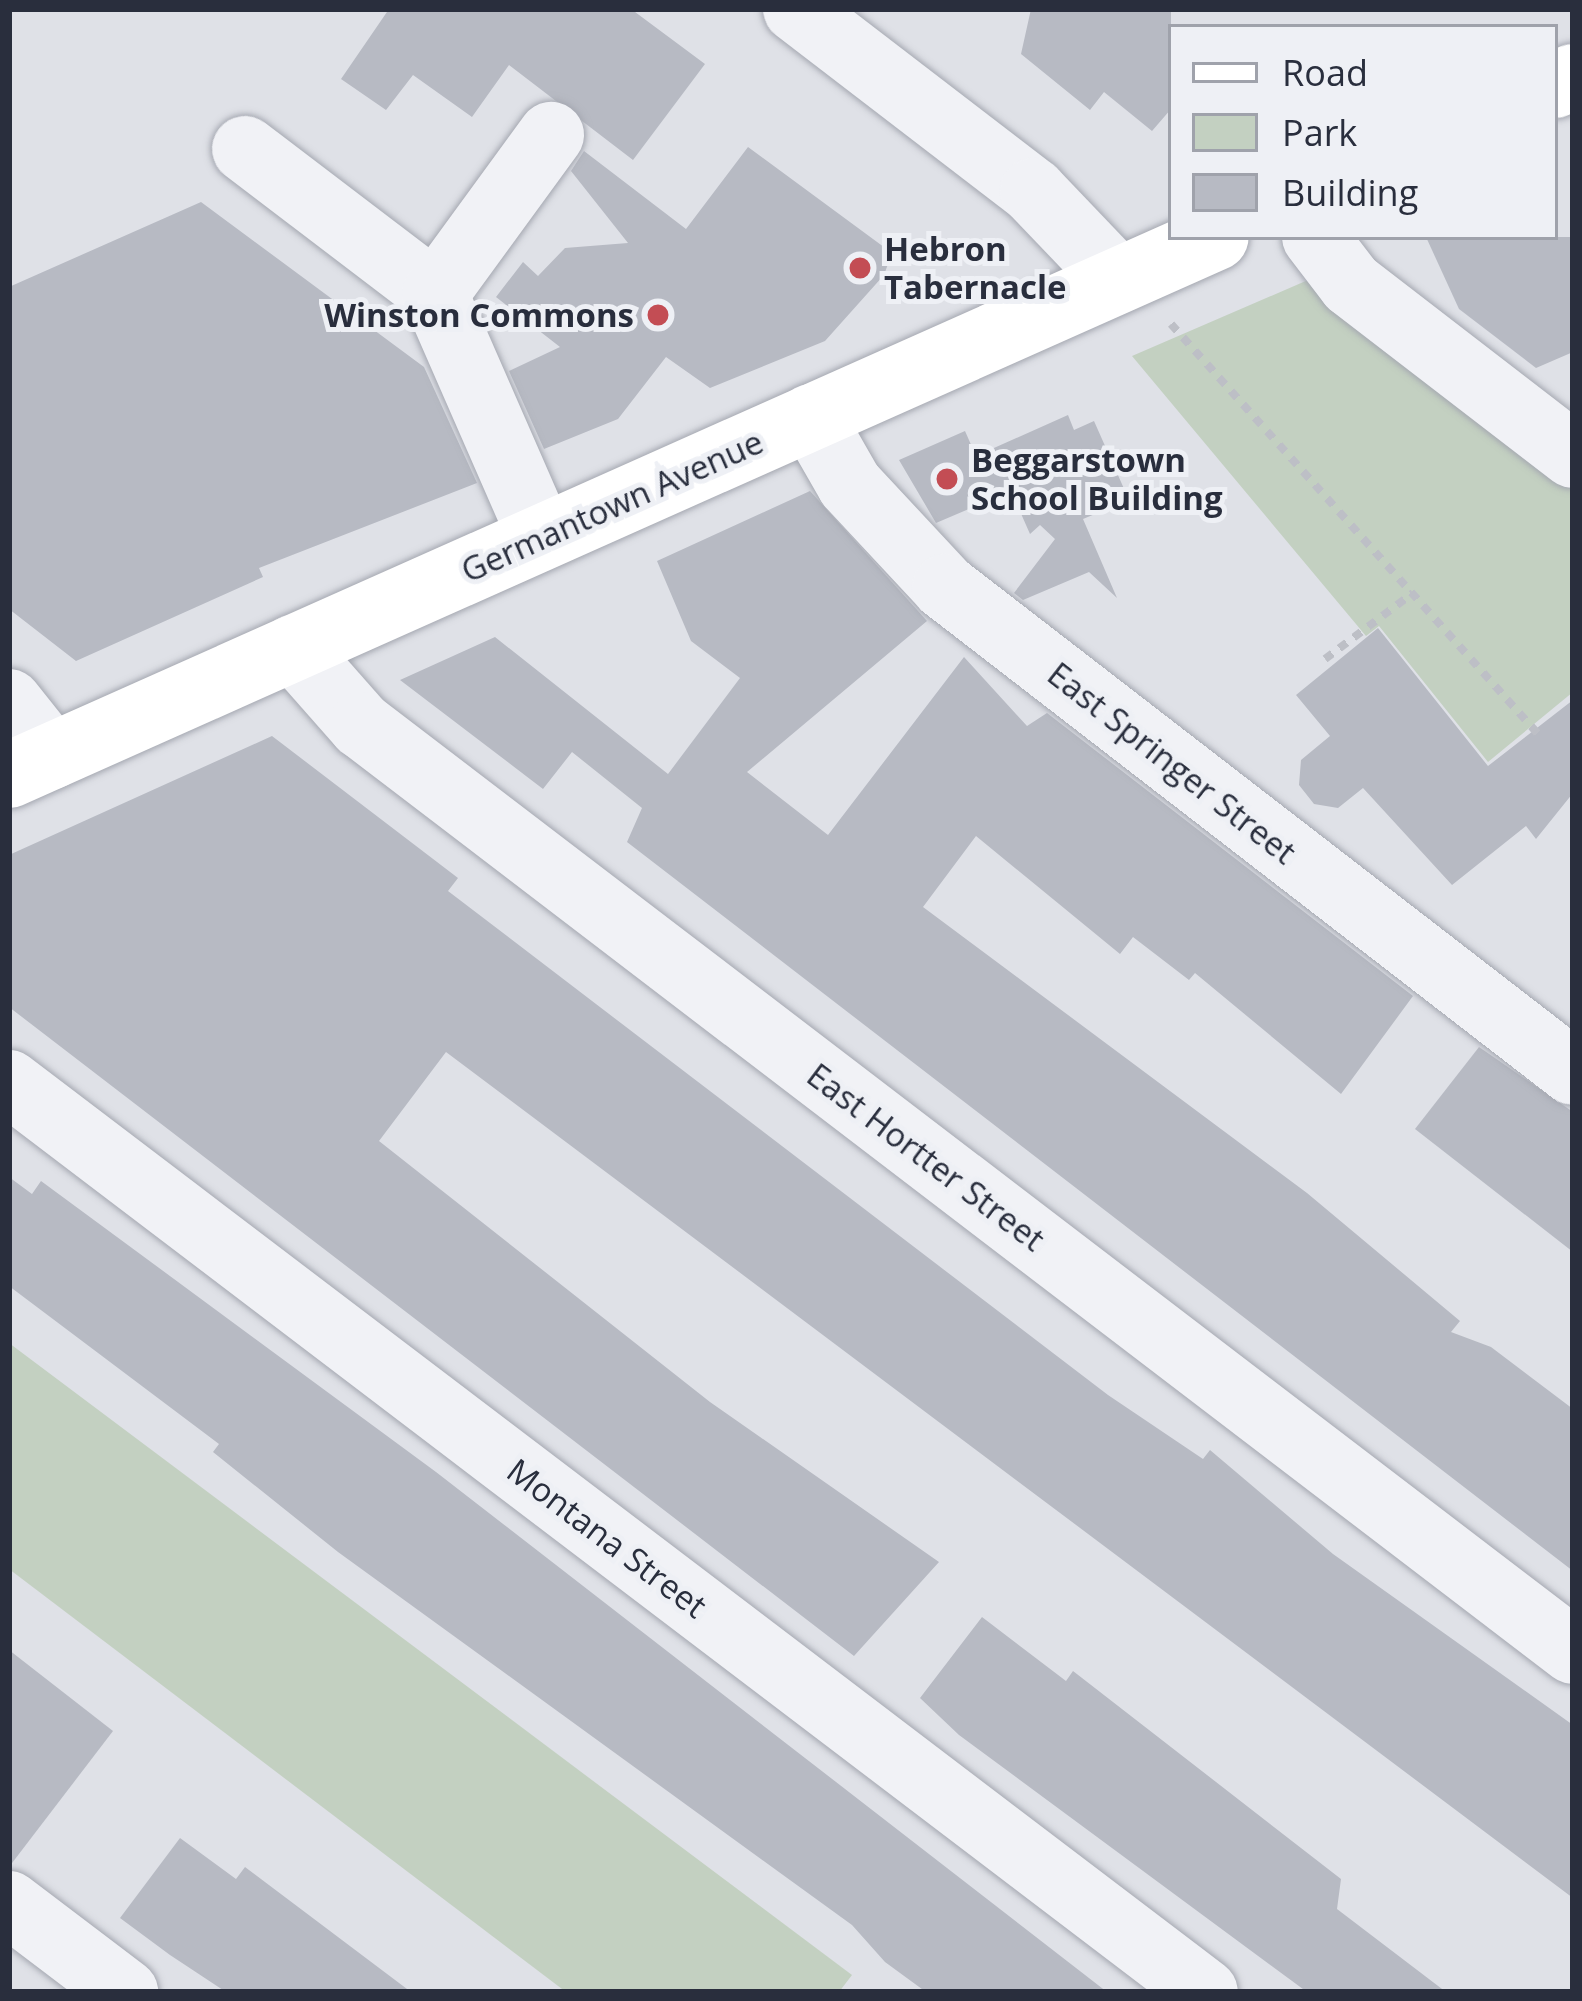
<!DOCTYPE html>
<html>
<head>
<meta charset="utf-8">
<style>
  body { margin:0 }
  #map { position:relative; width:1582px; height:2001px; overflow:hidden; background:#dfe1e7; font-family:"Open Sans",sans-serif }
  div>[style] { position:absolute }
  .green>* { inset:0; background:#c3d0c1 }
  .building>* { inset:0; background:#b7bac3 }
  .path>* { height:8px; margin-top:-4px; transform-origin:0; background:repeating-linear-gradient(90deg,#bdbfc6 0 9px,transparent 0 18px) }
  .roads { filter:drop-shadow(0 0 3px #a5a8b1) drop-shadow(0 0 3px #a5a8b1) }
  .minor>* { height:66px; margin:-33px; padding:0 33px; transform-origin:33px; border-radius:33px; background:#f1f2f6 }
  .major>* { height:66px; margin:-33px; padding:0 33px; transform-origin:33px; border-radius:33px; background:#fff }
  .dots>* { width:33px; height:33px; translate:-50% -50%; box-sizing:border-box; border:6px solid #eef0f5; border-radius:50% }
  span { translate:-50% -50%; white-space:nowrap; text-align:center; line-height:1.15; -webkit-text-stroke:10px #eef0f5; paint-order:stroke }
  .poi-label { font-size:33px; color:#292e3d; font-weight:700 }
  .left { translate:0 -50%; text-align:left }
  .right { translate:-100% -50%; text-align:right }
  .street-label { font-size:33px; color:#292e3d }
  .frame { position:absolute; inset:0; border:12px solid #292e3d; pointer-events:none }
  .legend { position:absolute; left:1168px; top:24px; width:390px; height:216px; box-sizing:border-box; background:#eef0f5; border:3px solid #9fa2ab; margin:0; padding:15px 21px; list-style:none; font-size:36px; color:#292e3d }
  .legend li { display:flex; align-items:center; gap:24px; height:60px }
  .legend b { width:60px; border:3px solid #9fa2ab }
</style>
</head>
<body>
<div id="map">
  <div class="green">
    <div style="clip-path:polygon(1308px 280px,1573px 484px,1573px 692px,1488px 762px,1379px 626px,1366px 636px,1132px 356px)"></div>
    <div style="clip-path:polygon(9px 1343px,852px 1975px,839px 1992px,566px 1992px,9px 1569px)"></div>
  </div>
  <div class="building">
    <div style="clip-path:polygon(389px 9px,631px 9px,705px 64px,633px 160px,509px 65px,472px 117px,413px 75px,386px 110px,341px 79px)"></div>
    <div style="clip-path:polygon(1031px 9px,1171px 9px,1171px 109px,1152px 131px,1104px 92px,1090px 110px,1021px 54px)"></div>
    <div style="clip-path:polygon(748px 147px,892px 253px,884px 275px,825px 341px,710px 388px,666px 357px,618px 419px,544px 449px,509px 371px,560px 347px,496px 297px,523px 262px,538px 276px,565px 248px,628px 243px,571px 171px,584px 151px,686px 229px)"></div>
    <div style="clip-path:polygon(201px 202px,424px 367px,477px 483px,259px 568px,263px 577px,76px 661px,9px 609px,9px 287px)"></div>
    <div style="clip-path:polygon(1426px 237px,1573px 237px,1573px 352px,1536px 368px,1459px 309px)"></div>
    <div style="clip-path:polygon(1068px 415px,1074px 430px,1094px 421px,1129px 500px,1083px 519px,1117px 598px,1089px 572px,1023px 600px,1014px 593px,1055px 539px,1040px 525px,1030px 534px,1011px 491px,936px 523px,899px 460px,965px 431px,976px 456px)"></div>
    <div style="clip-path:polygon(810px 491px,927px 621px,747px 772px,828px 835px,964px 657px,1027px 726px,1047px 713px,1413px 996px,1341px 1094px,1195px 973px,1189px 980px,1133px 937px,1120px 954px,976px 836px,923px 907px,1307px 1193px,1460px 1321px,1451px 1332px,1491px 1347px,1573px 1409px,1573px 1571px,627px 842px,642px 808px,572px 752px,543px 789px,400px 680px,495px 637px,668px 774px,740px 678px,691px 641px,657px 561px)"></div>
    <div style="clip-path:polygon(1378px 628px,1488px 766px,1573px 700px,1573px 793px,1536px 839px,1526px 826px,1452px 885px,1363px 788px,1338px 808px,1314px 804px,1299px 785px,1301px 760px,1330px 736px,1296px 695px)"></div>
    <div style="clip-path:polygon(272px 736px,458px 878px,448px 891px,1108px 1395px,1203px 1459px,1210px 1450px,1333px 1554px,1573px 1725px,1573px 1898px,446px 1052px,379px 1141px,710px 1402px,939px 1562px,854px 1656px,9px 1007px,9px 855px)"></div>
    <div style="clip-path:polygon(1479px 1047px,1573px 1112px,1573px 1252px,1415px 1129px)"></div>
    <div style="clip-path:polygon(9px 1177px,32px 1194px,41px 1181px,436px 1472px,1107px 1992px,926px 1992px,885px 1962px,852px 1925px,338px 1552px,213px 1452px,219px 1444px,9px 1286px)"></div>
    <div style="clip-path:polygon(982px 1617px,1066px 1681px,1073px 1671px,1341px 1879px,1337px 1909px,1446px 1992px,1307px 1992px,959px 1735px,920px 1698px)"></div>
    <div style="clip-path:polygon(9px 1650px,113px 1731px,9px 1867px)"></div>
    <div style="clip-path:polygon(180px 1838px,236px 1879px,245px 1867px,411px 1992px,226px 1992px,170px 1955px,120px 1918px)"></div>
  </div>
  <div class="path">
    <div style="left:1171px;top:324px;width:552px;rotate:48.16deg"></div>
    <div style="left:1325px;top:659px;width:110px;rotate:-36.9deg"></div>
  </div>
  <div class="roads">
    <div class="minor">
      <div style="left:796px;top:9px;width:299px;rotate:37.5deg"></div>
      <div style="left:1033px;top:191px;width:123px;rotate:46.3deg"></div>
      <div style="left:245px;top:149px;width:239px;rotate:37.3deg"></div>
      <div style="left:1315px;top:237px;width:59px;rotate:52.5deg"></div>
      <div style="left:1351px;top:284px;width:280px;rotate:37.6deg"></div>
      <div style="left:811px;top:417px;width:78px;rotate:60.2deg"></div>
      <div style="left:850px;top:485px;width:139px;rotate:47deg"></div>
      <div style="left:945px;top:587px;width:793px;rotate:37.68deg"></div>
      <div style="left:541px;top:537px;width:265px;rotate:-113.6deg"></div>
      <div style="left:435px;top:294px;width:197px;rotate:-53.9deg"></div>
      <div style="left:293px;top:648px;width:103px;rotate:48.6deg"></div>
      <div style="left:361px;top:725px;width:1525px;rotate:37.38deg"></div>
      <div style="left:9px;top:702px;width:69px;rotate:51.5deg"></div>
      <div style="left:9px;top:1083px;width:1502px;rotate:37.24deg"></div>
      <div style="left:9px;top:1904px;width:146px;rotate:37.2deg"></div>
    </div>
    <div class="major">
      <div style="left:1555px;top:85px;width:20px;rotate:-24deg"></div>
      <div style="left:9px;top:775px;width:1321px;rotate:-24.02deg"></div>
    </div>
  </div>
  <div class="dots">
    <div style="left:860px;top:268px;background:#c34d54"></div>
    <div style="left:658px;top:315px;background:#c34d54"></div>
    <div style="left:947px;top:479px;background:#c34d54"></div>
  </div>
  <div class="poi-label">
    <span class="left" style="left:884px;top:268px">Hebron<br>Tabernacle</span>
    <span class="right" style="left:634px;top:315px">Winston Commons</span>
    <span class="left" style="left:971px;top:479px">Beggarstown<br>School Building</span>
  </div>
  <div class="street-label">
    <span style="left:612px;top:506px;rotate:-24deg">Germantown Avenue</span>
    <span style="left:1172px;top:763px;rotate:38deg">East Springer Street</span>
    <span style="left:926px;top:1157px;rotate:37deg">East Hortter Street</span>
    <span style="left:607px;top:1538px;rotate:37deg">Montana Street</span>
  </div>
  <div class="frame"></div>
  <ul class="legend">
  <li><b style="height:15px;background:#fff"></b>Road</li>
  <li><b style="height:33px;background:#c3d0c1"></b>Park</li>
  <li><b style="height:33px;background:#b7bac3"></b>Building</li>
  </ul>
</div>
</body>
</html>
